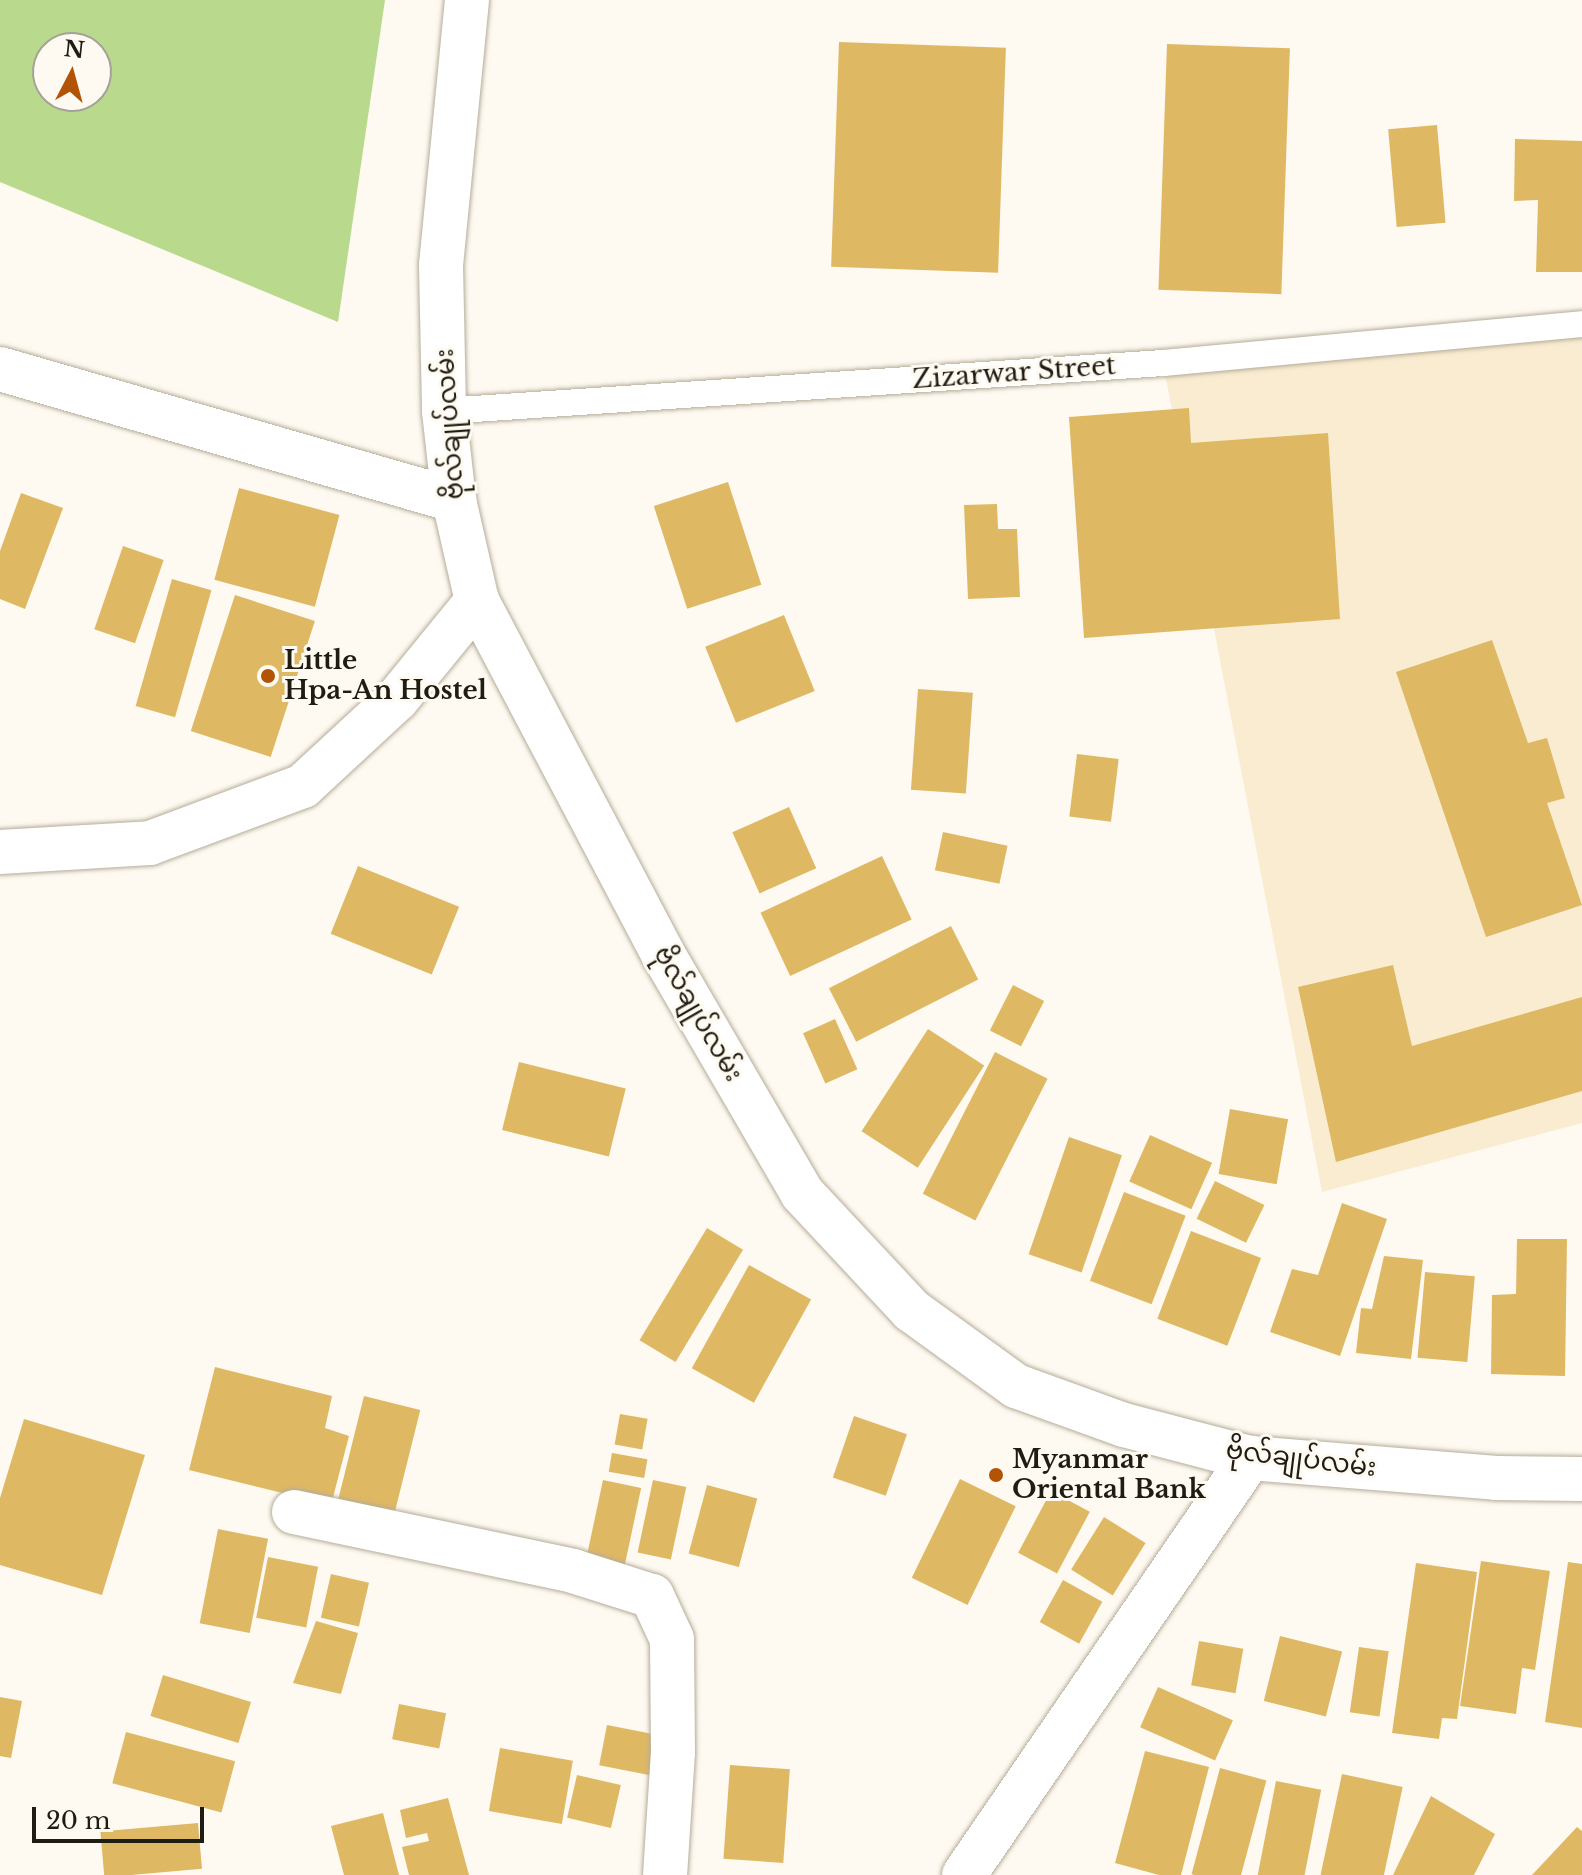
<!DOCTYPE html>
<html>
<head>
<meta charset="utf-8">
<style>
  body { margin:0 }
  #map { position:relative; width:1582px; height:1875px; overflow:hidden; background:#fefaf1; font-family:"Libre Baskerville","Noto Sans Myanmar",serif }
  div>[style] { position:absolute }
  .built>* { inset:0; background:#f9ecd0 }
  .green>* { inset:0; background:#b9da8d }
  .building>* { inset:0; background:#dfb864; transform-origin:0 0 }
  .roads { filter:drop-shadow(0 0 2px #b5ac99) drop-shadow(0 0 2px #b5ac99) }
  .service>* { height:26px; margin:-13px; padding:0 13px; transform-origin:13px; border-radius:13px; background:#fff }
  .minor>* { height:44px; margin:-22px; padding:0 22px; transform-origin:22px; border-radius:22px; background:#fff }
  .primary>* { height:44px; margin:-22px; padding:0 22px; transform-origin:22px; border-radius:22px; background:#fff }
  .dots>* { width:22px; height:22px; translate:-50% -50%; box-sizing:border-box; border:4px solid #fefaf1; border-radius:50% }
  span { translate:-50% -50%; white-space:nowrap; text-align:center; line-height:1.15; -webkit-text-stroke:6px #fefaf1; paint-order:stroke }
  .street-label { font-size:26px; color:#1f1c14 }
  .poi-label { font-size:26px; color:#1f1c14; font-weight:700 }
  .left { translate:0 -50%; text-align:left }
  .north { position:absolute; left:32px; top:32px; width:80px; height:80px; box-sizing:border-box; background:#fefaf1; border:2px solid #a5a199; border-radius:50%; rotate:6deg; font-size:22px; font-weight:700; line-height:32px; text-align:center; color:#1f1c14 }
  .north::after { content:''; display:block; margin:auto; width:28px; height:36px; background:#b25305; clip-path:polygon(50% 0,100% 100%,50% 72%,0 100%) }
  .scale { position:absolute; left:32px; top:1807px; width:172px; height:36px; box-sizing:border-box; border:4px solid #1f1c14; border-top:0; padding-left:10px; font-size:24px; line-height:28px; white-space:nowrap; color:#1f1c14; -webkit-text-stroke:6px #fefaf1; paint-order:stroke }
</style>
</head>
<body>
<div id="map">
  <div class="built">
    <div style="clip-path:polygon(1582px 324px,1582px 1123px,1322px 1192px,1163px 363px)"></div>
  </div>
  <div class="green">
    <div style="clip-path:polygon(evenodd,0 0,385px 0,338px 322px,0 182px,0 0,48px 48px,96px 48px,96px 96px,48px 96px,48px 48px)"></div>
  </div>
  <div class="building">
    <div style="left:839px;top:42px;width:167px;height:225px;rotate:2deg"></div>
    <div style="left:1167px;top:44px;width:123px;height:246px;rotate:2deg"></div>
    <div style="left:1437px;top:125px;width:98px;height:49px;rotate:85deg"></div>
    <div style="clip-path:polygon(1515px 139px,1582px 141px,1582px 272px,1536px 272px,1538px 200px,1514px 201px)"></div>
    <div style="clip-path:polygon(1189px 408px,1191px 443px,1328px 433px,1340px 619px,1084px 638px,1069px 417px)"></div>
    <div style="left:728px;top:482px;width:108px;height:78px;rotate:72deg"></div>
    <div style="left:239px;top:488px;width:104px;height:95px;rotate:15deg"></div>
    <div style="clip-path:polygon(21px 493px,63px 508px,25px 609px,0 599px,0 551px)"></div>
    <div style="clip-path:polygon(997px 504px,998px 529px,1017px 529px,1020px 597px,968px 599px,964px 505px)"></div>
    <div style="left:123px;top:546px;width:43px;height:88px;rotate:19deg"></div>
    <div style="left:172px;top:579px;width:41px;height:132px;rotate:16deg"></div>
    <div style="left:235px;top:595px;width:84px;height:143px;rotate:18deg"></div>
    <div style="left:784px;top:615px;width:82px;height:85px;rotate:68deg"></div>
    <div style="clip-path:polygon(1492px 640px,1528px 743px,1547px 738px,1565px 798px,1547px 803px,1582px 905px,1486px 937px,1396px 672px)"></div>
    <div style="left:918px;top:689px;width:55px;height:101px;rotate:4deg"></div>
    <div style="left:1077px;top:754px;width:42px;height:63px;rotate:7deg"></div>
    <div style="left:789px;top:807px;width:67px;height:62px;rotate:66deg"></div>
    <div style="left:943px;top:832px;width:66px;height:39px;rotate:12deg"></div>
    <div style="left:882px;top:856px;width:70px;height:134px;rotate:65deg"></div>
    <div style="left:358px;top:866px;width:109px;height:73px;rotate:22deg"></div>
    <div style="left:951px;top:926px;width:60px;height:137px;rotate:63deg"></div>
    <div style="clip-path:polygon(1393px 965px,1412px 1046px,1582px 997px,1582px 1091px,1336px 1162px,1298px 987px)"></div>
    <div style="left:1013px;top:985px;width:35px;height:51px;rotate:27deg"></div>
    <div style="left:835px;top:1019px;width:55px;height:35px;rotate:66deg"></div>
    <div style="left:928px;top:1029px;width:67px;height:122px;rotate:33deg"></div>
    <div style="left:995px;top:1052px;width:59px;height:159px;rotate:27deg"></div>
    <div style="left:519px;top:1062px;width:110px;height:70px;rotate:14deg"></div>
    <div style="left:1230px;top:1109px;width:59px;height:66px;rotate:10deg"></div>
    <div style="left:1150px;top:1135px;width:68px;height:51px;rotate:24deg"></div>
    <div style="left:1069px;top:1137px;width:56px;height:124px;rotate:19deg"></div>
    <div style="left:1215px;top:1181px;width:55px;height:42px;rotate:26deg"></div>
    <div style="left:1124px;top:1192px;width:66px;height:95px;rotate:21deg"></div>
    <div style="clip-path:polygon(1342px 1203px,1387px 1219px,1340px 1356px,1270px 1332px,1292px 1269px,1318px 1275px)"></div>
    <div style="left:707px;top:1228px;width:42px;height:131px;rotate:31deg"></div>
    <div style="left:1191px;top:1231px;width:75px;height:94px;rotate:21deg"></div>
    <div style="clip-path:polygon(1517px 1239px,1567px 1239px,1565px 1376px,1491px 1374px,1492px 1295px,1516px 1294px)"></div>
    <div style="clip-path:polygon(1384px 1256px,1423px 1260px,1411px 1359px,1356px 1353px,1361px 1308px,1372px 1309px)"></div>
    <div style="left:749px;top:1265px;width:71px;height:118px;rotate:29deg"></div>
    <div style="left:1425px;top:1272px;width:50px;height:86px;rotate:5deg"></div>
    <div style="clip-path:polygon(215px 1367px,332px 1396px,325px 1428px,349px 1436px,331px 1505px,189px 1470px)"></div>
    <div style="left:364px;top:1396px;width:58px;height:110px;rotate:14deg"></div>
    <div style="left:620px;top:1414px;width:28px;height:31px;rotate:10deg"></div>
    <div style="left:854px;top:1416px;width:56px;height:65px;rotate:19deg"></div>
    <div style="clip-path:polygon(24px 1419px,145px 1455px,102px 1595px,0 1565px,0 1498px)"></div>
    <div style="left:612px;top:1453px;width:36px;height:19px;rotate:10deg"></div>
    <div style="left:960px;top:1479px;width:62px;height:110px;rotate:26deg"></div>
    <div style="left:603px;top:1480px;width:39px;height:81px;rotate:12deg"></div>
    <div style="left:653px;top:1480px;width:34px;height:74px;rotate:12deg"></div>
    <div style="left:707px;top:1485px;width:52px;height:71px;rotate:15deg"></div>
    <div style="left:1051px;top:1491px;width:44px;height:70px;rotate:28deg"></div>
    <div style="left:1104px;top:1517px;width:49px;height:62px;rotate:32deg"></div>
    <div style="left:218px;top:1529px;width:51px;height:96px;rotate:11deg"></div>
    <div style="left:268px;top:1557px;width:51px;height:62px;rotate:11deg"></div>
    <div style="clip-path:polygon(1481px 1561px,1550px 1571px,1535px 1670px,1522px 1668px,1516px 1714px,1460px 1706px)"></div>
    <div style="clip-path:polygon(1568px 1562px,1582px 1564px,1582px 1728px,1545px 1722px)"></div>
    <div style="clip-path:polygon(1416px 1563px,1477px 1572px,1457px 1719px,1442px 1718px,1439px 1739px,1392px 1733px)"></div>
    <div style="left:331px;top:1574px;width:39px;height:45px;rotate:13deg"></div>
    <div style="left:1063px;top:1580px;width:45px;height:48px;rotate:29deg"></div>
    <div style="clip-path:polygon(316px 1621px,358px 1633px,341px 1694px,293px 1683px)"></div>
    <div style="left:1280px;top:1636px;width:64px;height:67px;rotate:14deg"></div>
    <div style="left:1199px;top:1641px;width:45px;height:45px;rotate:10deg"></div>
    <div style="left:1359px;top:1647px;width:30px;height:66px;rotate:8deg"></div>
    <div style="left:163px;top:1675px;width:92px;height:43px;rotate:17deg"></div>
    <div style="left:1158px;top:1687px;width:82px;height:44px;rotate:24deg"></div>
    <div style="clip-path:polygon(0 1697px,22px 1701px,11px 1758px,0 1756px)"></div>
    <div style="left:399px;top:1704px;width:48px;height:36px;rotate:11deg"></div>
    <div style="left:607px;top:1725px;width:52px;height:41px;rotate:11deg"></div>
    <div style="left:126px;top:1732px;width:113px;height:53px;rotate:15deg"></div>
    <div style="left:500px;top:1748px;width:74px;height:64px;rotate:10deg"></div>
    <div style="clip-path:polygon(1145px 1751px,1209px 1767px,1181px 1875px,1159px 1875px,1115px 1863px)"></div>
    <div style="left:730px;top:1765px;width:60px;height:94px;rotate:4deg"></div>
    <div style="left:1220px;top:1768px;width:48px;height:110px;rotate:15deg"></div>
    <div style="left:1342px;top:1774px;width:62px;height:103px;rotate:12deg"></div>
    <div style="left:577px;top:1775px;width:45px;height:44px;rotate:13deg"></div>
    <div style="left:1276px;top:1781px;width:46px;height:96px;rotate:11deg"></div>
    <div style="clip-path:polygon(1431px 1796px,1495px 1834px,1474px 1875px,1393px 1875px)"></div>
    <div style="clip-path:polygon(448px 1798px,469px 1875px,409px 1875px,402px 1847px,429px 1841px,427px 1833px,406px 1838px,400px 1810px)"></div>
    <div style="clip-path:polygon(383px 1813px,399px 1875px,344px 1875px,331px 1826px)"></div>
    <div style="left:198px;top:1823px;width:46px;height:98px;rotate:85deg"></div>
    <div style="clip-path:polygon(1577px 1827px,1582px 1831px,1582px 1875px,1532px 1875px)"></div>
  </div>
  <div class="roads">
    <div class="service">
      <div style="left:444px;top:411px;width:721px;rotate:-3.82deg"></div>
      <div style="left:1163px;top:363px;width:421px;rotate:-5.3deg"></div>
    </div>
    <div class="minor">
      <div style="left:0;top:369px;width:473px;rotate:16.1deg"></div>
      <div style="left:0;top:852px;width:150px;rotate:-3.4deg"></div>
      <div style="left:150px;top:843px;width:163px;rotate:-20.4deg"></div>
      <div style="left:303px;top:786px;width:128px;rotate:-42.8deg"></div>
      <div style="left:397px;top:699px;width:127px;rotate:-50.8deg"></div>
      <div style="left:294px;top:1512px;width:285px;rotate:11.9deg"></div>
      <div style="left:573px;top:1571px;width:83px;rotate:17.6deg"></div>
      <div style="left:652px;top:1596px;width:47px;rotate:65.1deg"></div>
      <div style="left:672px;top:1639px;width:113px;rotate:89.5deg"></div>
      <div style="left:673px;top:1752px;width:123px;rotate:93.7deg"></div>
      <div style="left:964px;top:1875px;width:506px;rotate:-55.56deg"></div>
    </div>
    <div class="primary">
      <div style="left:467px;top:0;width:266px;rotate:95.6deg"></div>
      <div style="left:441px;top:265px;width:146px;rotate:88.8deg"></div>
      <div style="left:444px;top:411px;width:90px;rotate:83.6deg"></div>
      <div style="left:454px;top:500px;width:104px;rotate:77.2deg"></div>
      <div style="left:477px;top:601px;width:399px;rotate:62.2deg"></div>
      <div style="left:663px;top:954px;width:276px;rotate:59.8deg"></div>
      <div style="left:802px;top:1193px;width:160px;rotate:47deg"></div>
      <div style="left:911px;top:1310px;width:130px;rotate:35.9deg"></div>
      <div style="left:1016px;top:1386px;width:115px;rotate:19.9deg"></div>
      <div style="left:1124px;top:1425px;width:130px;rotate:14.7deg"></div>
      <div style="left:1250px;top:1458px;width:247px;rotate:4.6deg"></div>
      <div style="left:1496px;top:1478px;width:86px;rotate:0.7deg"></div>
    </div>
  </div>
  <div class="dots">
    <div style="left:268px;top:676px;background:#b25305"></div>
    <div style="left:996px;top:1475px;background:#b25305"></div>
  </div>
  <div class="street-label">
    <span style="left:1014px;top:373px;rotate:-4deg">Zizarwar Street</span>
    <span style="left:450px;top:424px;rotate:-94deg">ဗိုလ်ချုပ်လမ်း</span>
    <span style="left:698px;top:1014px;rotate:60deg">ဗိုလ်ချုပ်လမ်း</span>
    <span style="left:1301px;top:1459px;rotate:7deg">ဗိုလ်ချုပ်လမ်း</span>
  </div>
  <div class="poi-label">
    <span class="left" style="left:284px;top:676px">Little<br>Hpa-An Hostel</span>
    <span class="left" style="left:1012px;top:1475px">Myanmar<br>Oriental Bank</span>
  </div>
  <div class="north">N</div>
  <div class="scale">20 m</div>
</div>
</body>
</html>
